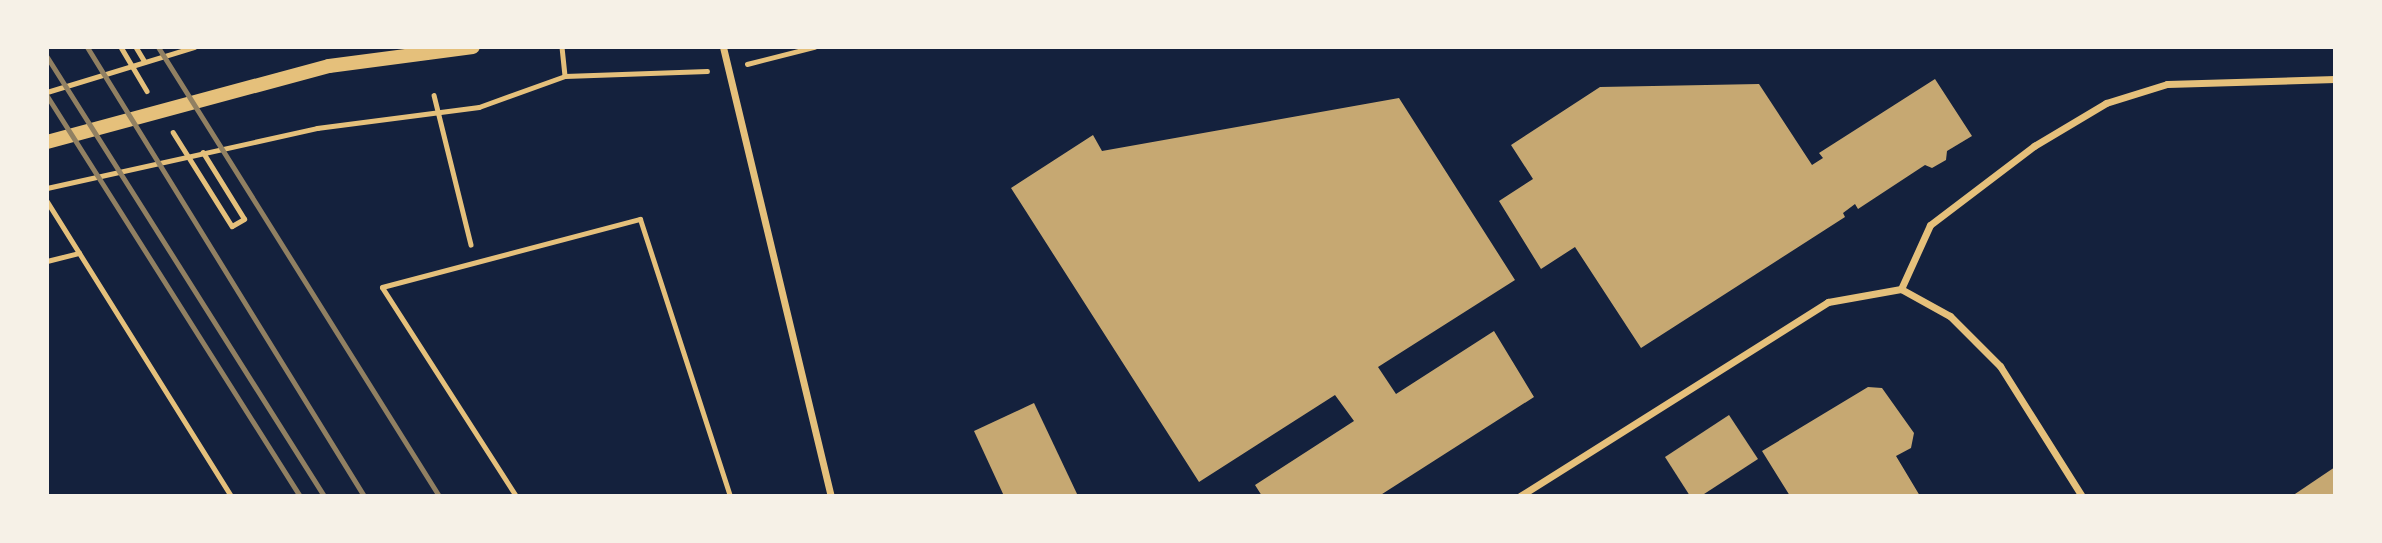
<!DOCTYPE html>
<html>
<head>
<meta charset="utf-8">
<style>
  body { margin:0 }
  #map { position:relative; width:2382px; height:543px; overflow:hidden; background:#14213d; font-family:"Exo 2",sans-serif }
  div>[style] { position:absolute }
  .building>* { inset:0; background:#c6a872 }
  .path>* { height:4.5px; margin:-2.25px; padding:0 2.25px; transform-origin:2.25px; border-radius:2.25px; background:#e5c07b }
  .service>* { height:5px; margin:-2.5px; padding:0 2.5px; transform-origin:2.5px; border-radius:2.5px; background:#e5c07b }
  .minor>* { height:7px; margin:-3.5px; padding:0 3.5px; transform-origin:3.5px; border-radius:3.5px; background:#e5c07b }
  .secondary>* { height:14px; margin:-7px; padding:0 7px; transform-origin:7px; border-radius:7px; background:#e5c07b }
  .rail>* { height:5px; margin:-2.5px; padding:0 2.5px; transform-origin:2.5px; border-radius:2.5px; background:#918062 }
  span { translate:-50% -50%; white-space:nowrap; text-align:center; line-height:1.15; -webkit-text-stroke:7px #f6f1e7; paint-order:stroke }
  .frame { position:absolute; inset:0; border:49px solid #f6f1e7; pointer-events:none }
</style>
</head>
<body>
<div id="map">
  <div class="building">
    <div style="clip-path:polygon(1935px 79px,1972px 136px,1947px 151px,1946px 160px,1932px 168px,1925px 165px,1858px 209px,1855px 204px,1843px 213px,1845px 217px,1641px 348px,1575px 247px,1541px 269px,1499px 201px,1533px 179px,1511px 145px,1600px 87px,1759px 84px,1812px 165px,1823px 158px,1819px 153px)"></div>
    <div style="clip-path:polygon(1399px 98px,1515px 280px,1378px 367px,1396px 394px,1494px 331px,1534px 397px,1379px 496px,1262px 496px,1255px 485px,1354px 421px,1335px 395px,1199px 482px,1011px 188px,1093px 135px,1102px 151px)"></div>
    <div style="clip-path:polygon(1868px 387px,1882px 388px,1914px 433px,1911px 448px,1896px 456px,1920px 496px,1790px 496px,1762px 451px)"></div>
    <div style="clip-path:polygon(1034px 403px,1078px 496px,1004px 496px,974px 431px)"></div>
    <div style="clip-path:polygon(1729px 415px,1758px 459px,1701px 496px,1690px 496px,1665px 457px)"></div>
    <div style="clip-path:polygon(2335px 467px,2335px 496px,2292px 496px)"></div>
  </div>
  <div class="path">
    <div style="left:121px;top:47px;width:51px;rotate:59.4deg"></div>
    <div style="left:136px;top:47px;width:17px;rotate:59deg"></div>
    <div style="left:562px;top:47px;width:29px;rotate:84deg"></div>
    <div style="left:747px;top:64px;width:69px;rotate:-14.2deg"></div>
    <div style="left:47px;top:92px;width:154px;rotate:-17deg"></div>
    <div style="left:434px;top:95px;width:154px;rotate:76.1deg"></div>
    <div style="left:173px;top:132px;width:111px;rotate:57.9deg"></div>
    <div style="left:232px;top:226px;width:14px;rotate:-30deg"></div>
    <div style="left:244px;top:219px;width:78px;rotate:-121.8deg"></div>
    <div style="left:47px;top:188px;width:277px;rotate:-12.5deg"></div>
    <div style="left:317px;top:128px;width:163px;rotate:-7.4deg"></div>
    <div style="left:479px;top:107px;width:91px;rotate:-19.8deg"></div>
    <div style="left:565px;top:76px;width:142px;rotate:-2deg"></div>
    <div style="left:47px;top:201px;width:348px;rotate:58deg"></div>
    <div style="left:47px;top:261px;width:33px;rotate:-14deg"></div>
  </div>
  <div class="service">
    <div style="left:516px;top:496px;width:248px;rotate:-122.7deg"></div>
    <div style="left:382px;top:287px;width:267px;rotate:-14.8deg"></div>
    <div style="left:640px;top:219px;width:291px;rotate:72deg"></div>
  </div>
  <div class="minor">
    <div style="left:723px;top:47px;width:462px;rotate:76.5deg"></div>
    <div style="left:1901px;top:289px;width:70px;rotate:-65.6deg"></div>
    <div style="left:1930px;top:225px;width:131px;rotate:-37.2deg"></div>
    <div style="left:2034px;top:146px;width:84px;rotate:-30.8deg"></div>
    <div style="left:2106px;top:103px;width:64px;rotate:-17.3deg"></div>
    <div style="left:2167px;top:84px;width:168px;rotate:-1.7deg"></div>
    <div style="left:1520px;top:496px;width:364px;rotate:-32.2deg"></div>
    <div style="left:1828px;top:302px;width:74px;rotate:-10.1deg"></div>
    <div style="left:1901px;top:289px;width:56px;rotate:28.9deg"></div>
    <div style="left:1950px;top:316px;width:71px;rotate:45deg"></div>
    <div style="left:2000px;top:366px;width:154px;rotate:57.8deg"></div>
  </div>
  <div class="secondary">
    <div style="left:47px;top:142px;width:292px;rotate:-15.1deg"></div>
    <div style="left:329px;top:66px;width:145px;rotate:-7.5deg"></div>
  </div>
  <div class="rail">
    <div style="left:87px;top:47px;width:528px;rotate:58.33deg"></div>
    <div style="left:158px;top:47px;width:530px;rotate:57.96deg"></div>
    <div style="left:47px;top:57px;width:519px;rotate:57.75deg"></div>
    <div style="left:47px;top:96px;width:473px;rotate:57.7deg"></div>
  </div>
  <div class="frame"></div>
</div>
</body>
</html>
